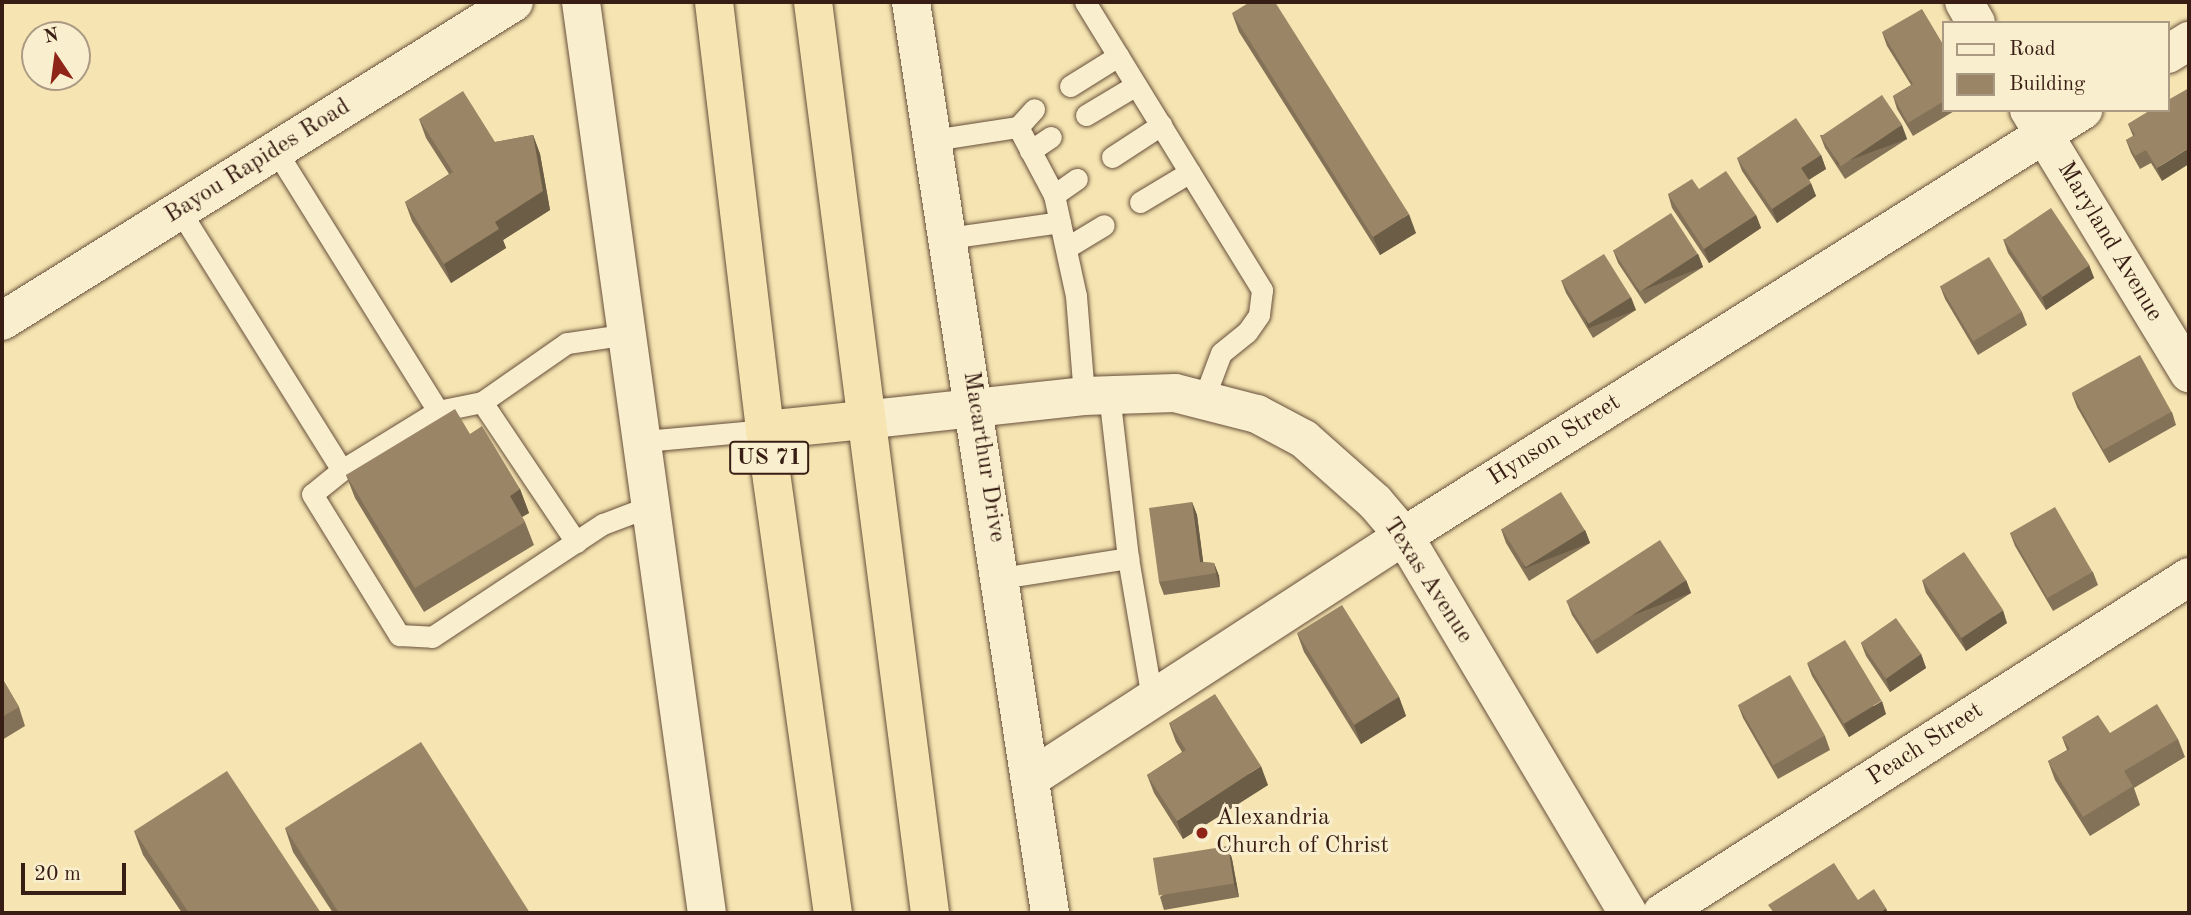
<!DOCTYPE html>
<html>
<head>
<meta charset="utf-8">
<style>
  body { margin:0 }
  #map { position:relative; width:2191px; height:915px; overflow:hidden; background:#f6e5b2; font-family:"Old Standard TT",serif }
  div>[style] { position:absolute }
  .roads { filter:drop-shadow(0 0 2px #674f3b) drop-shadow(0 0 2px #674f3b) }
  .lane>* { height:21px; margin:-10.5px; padding:0 10.5px; transform-origin:10.5px; border-radius:10.5px; background:#f9eecd }
  .street>* { height:38px; margin:-19px; padding:0 19px; transform-origin:19px; border-radius:19px; background:#f9eecd }
  .secondary>* { height:38px; margin:-19px; padding:0 19px; transform-origin:19px; border-radius:19px; background:#f9eecd }
  .highway>* { height:38px; margin:-19px; padding:0 19px; transform-origin:19px; border-radius:19px; background:#f6e5b2 }
  .wall>* { inset:0; background:#847258 }
  .shaded-wall>* { inset:0; background:#6c5d47; transform-origin:0 0 }
  .building>* { inset:0; background:#9a8566; transform-origin:0 0 }
  .dots>* { width:19px; height:19px; translate:-50% -50%; box-sizing:border-box; border:4px solid #f9eecd; border-radius:50% }
  span { translate:-50% -50%; white-space:nowrap; text-align:center; line-height:1.15; -webkit-text-stroke:6px #f9eecd; paint-order:stroke }
  .shield-label span { padding:2px 5px; background:#f9eecd; border:2px solid; border-radius:5px; -webkit-text-stroke-width:0 }
  .shield-label { font-size:23px; color:#371d13; font-weight:700 }
  .street-label { font-size:24px; color:#371d13 }
  .poi-label { font-size:24px; color:#371d13 }
  .left { translate:0 -50%; text-align:left }
  .frame { position:absolute; inset:0; border:4px solid #371d13; pointer-events:none }
  .legend { position:absolute; left:1942px; top:21px; width:228px; height:91px; box-sizing:border-box; background:#f9eecd; border:2px solid #ab9a83; margin:0; padding:9px 12px; list-style:none; font-size:21px; color:#371d13 }
  .legend li { display:flex; align-items:center; gap:14px; height:35px }
  .legend b { width:35px; border:2px solid #ab9a83 }
  .north { position:absolute; left:21px; top:21px; width:70px; height:70px; box-sizing:border-box; background:#f9eecd; border:2px solid #ab9a83; border-radius:50%; rotate:347deg; font-size:19px; font-weight:700; line-height:28px; text-align:center; color:#371d13 }
  .north::after { content:''; display:block; margin:auto; width:24px; height:32px; background:#8f2418; clip-path:polygon(50% 0,100% 100%,50% 72%,0 100%) }
  .scale { position:absolute; left:21px; top:863px; width:105px; height:32px; box-sizing:border-box; border:4px solid #371d13; border-top:0; padding-left:9px; font-size:21px; line-height:24px; white-space:nowrap; color:#371d13; -webkit-text-stroke:5px #f9eecd; paint-order:stroke }
</style>
</head>
<body>
<div id="map">
  <div class="roads">
    <div class="lane">
      <div style="left:1085px;top:2px;width:338px;rotate:58.4deg"></div>
      <div style="left:1262px;top:290px;width:25px;rotate:97deg"></div>
      <div style="left:1259px;top:315px;width:21px;rotate:125deg"></div>
      <div style="left:1247px;top:332px;width:33px;rotate:141deg"></div>
      <div style="left:1221px;top:353px;width:48px;rotate:110.7deg"></div>
      <div style="left:1070px;top:86px;width:57px;rotate:-32deg"></div>
      <div style="left:1086px;top:115px;width:58px;rotate:-31deg"></div>
      <div style="left:1018px;top:127px;width:24px;rotate:-48deg"></div>
      <div style="left:933px;top:140px;width:86px;rotate:-8.7deg"></div>
      <div style="left:1018px;top:127px;width:77px;rotate:62.1deg"></div>
      <div style="left:1054px;top:195px;width:103px;rotate:77.7deg"></div>
      <div style="left:1076px;top:296px;width:100px;rotate:85.4deg"></div>
      <div style="left:1030px;top:151px;width:25px;rotate:-34deg"></div>
      <div style="left:1112px;top:157px;width:59px;rotate:-33.1deg"></div>
      <div style="left:1054px;top:195px;width:28px;rotate:-35deg"></div>
      <div style="left:1140px;top:202px;width:58px;rotate:-31deg"></div>
      <div style="left:180px;top:211px;width:305px;rotate:58deg"></div>
      <div style="left:342px;top:470px;width:113px;rotate:-31.6deg"></div>
      <div style="left:438px;top:411px;width:306px;rotate:-121.9deg"></div>
      <div style="left:948px;top:238px;width:113px;rotate:-8.1deg"></div>
      <div style="left:1066px;top:248px;width:44px;rotate:-31.2deg"></div>
      <div style="left:482px;top:402px;width:169px;rotate:56.1deg"></div>
      <div style="left:438px;top:411px;width:45px;rotate:-11.6deg"></div>
      <div style="left:482px;top:402px;width:103px;rotate:-34.8deg"></div>
      <div style="left:567px;top:343px;width:63px;rotate:-8.3deg"></div>
      <div style="left:644px;top:441px;width:121px;rotate:-5.2deg"></div>
      <div style="left:342px;top:470px;width:38px;rotate:141deg"></div>
      <div style="left:312px;top:494px;width:166px;rotate:58.3deg"></div>
      <div style="left:399px;top:635px;width:33px;rotate:3deg"></div>
      <div style="left:432px;top:637px;width:205px;rotate:-33.5deg"></div>
      <div style="left:603px;top:524px;width:53px;rotate:-20.8deg"></div>
      <div style="left:1128px;top:558px;width:143px;rotate:80.3deg"></div>
      <div style="left:1001px;top:578px;width:129px;rotate:-8.9deg"></div>
      <div style="left:1128px;top:558px;width:164px;rotate:-96.6deg"></div>
    </div>
    <div class="street">
      <div style="left:581px;top:2px;width:920px;rotate:82.13deg"></div>
      <div style="left:911px;top:2px;width:922px;rotate:81.32deg"></div>
      <div style="left:1964px;top:2px;width:24px;rotate:60deg"></div>
      <div style="left:2168px;top:54px;width:25px;rotate:-32deg"></div>
      <div style="left:2029px;top:110px;width:308px;rotate:58.7deg"></div>
      <div style="left:1031px;top:778px;width:445px;rotate:-33deg"></div>
      <div style="left:1404px;top:536px;width:802px;rotate:-32.1deg"></div>
      <div style="left:1662px;top:913px;width:625px;rotate:-32.52deg"></div>
    </div>
    <div class="secondary">
      <div style="left:2px;top:321px;width:603px;rotate:-31.92deg"></div>
      <div style="left:863px;top:420px;width:222px;rotate:-6.2deg"></div>
      <div style="left:1084px;top:396px;width:91px;rotate:-1.9deg"></div>
      <div style="left:1175px;top:393px;width:85px;rotate:14.4deg"></div>
      <div style="left:1257px;top:414px;width:53px;rotate:28deg"></div>
      <div style="left:1304px;top:439px;width:95px;rotate:41.6deg"></div>
      <div style="left:1375px;top:502px;width:45px;rotate:49.5deg"></div>
      <div style="left:1404px;top:536px;width:439px;rotate:59.3deg"></div>
    </div>
    <div class="highway">
      <div style="left:714px;top:2px;width:431px;rotate:83.2deg"></div>
      <div style="left:765px;top:430px;width:488px;rotate:82deg"></div>
      <div style="left:813px;top:2px;width:918px;rotate:82.68deg"></div>
      <div style="left:765px;top:430px;width:99px;rotate:-5.8deg"></div>
    </div>
  </div>
  <div class="wall">
    <div style="clip-path:polygon(1232px 13px,1416px 233px,1380px 255px,1239px 32px)"></div>
    <div style="clip-path:polygon(1882px 32px,1944px 46px,1944px 110px,1956px 110px,1913px 136px,1897px 109px,1893px 96px,1911px 85px,1887px 46px)"></div>
    <div style="clip-path:polygon(2151px 110px,2162px 181px,2151px 163px,2140px 169px,2131px 153px,2126px 140px,2133px 136px,2128px 124px)"></div>
    <div style="clip-path:polygon(419px 119px,495px 142px,533px 135px,540px 154px,550px 210px,503px 240px,506px 248px,451px 283px,412px 221px,405px 202px,449px 174px,426px 138px)"></div>
    <div style="clip-path:polygon(1820px 135px,1907px 139px,1845px 179px,1825px 148px)"></div>
    <div style="clip-path:polygon(1821px 155px,1826px 169px,1809px 180px,1816px 196px,1777px 223px,1742px 171px,1737px 158px)"></div>
    <div style="clip-path:polygon(1699px 189px,1756px 215px,1761px 228px,1709px 263px,1672px 208px,1668px 194px)"></div>
    <div style="clip-path:polygon(2003px 239px,2089px 265px,2094px 278px,2046px 310px,2008px 253px)"></div>
    <div style="clip-path:polygon(1613px 250px,1698px 254px,1703px 267px,1645px 304px,1618px 263px)"></div>
    <div style="clip-path:polygon(1561px 280px,1636px 310px,1593px 338px,1566px 293px)"></div>
    <div style="clip-path:polygon(1940px 286px,2022px 312px,2027px 325px,1978px 355px,1945px 299px)"></div>
    <div style="clip-path:polygon(2072px 394px,2172px 412px,2176px 425px,2109px 463px,2077px 407px)"></div>
    <div style="clip-path:polygon(470px 434px,520px 489px,529px 513px,522px 517px,525px 522px,534px 545px,424px 612px,355px 498px,346px 475px)"></div>
    <div style="clip-path:polygon(1192px 502px,1197px 515px,1203px 562px,1214px 563px,1219px 576px,1220px 587px,1164px 595px,1159px 582px)"></div>
    <div style="clip-path:polygon(1501px 529px,1585px 530px,1590px 543px,1529px 581px,1506px 543px)"></div>
    <div style="clip-path:polygon(2010px 533px,2093px 572px,2098px 585px,2053px 611px,2015px 546px)"></div>
    <div style="clip-path:polygon(1686px 580px,1691px 593px,1597px 654px,1572px 615px,1567px 602px)"></div>
    <div style="clip-path:polygon(1922px 580px,2007px 623px,1966px 651px,1926px 593px)"></div>
    <div style="clip-path:polygon(1297px 633px,1399px 697px,1406px 716px,1361px 744px,1304px 652px)"></div>
    <div style="clip-path:polygon(1861px 643px,1921px 654px,1926px 668px,1890px 692px,1866px 656px)"></div>
    <div style="clip-path:polygon(1807px 663px,1886px 714px,1849px 737px,1812px 676px)"></div>
    <div style="clip-path:polygon(2px 678px,19px 707px,25px 726px,2px 740px)"></div>
    <div style="clip-path:polygon(1738px 705px,1825px 736px,1830px 750px,1778px 779px,1743px 718px)"></div>
    <div style="clip-path:polygon(1169px 723px,1268px 785px,1183px 839px,1154px 793px,1147px 775px,1182px 752px,1176px 742px)"></div>
    <div style="clip-path:polygon(2110px 733px,2178px 739px,2185px 757px,2134px 788px,2140px 805px,2090px 836px,2055px 780px,2048px 761px,2067px 750px,2062px 737px)"></div>
    <div style="clip-path:polygon(285px 828px,530px 913px,333px 913px,293px 852px)"></div>
    <div style="clip-path:polygon(134px 831px,321px 913px,182px 913px,143px 855px)"></div>
    <div style="clip-path:polygon(1228px 846px,1232px 859px,1239px 897px,1164px 910px,1160px 897px)"></div>
  </div>
  <div class="shaded-wall">
    <div style="left:1902px;top:125px;width:15px;height:74px;rotate:70deg"></div>
    <div style="clip-path:polygon(533px 135px,540px 154px,550px 210px,503px 240px,506px 248px,451px 283px,444px 264px,495px 222px)"></div>
    <div style="clip-path:polygon(2189px 148px,2189px 164px,2162px 181px,2157px 168px)"></div>
    <div style="clip-path:polygon(1821px 155px,1826px 169px,1806px 181px,1801px 168px)"></div>
    <div style="clip-path:polygon(1811px 183px,1816px 196px,1777px 223px,1772px 209px)"></div>
    <div style="clip-path:polygon(1409px 214px,1416px 233px,1380px 255px,1373px 237px)"></div>
    <div style="clip-path:polygon(1756px 215px,1761px 228px,1709px 263px,1704px 249px)"></div>
    <div style="left:1698px;top:254px;width:14px;height:69px;rotate:69deg"></div>
    <div style="clip-path:polygon(2089px 265px,2094px 278px,2046px 310px,2042px 297px)"></div>
    <div style="left:1631px;top:297px;width:14px;height:51px;rotate:69deg"></div>
    <div style="clip-path:polygon(520px 489px,529px 513px,518px 519px,510px 496px)"></div>
    <div style="clip-path:polygon(1192px 502px,1197px 515px,1205px 575px,1200px 562px)"></div>
    <div style="left:1585px;top:530px;width:14px;height:70px;rotate:69deg"></div>
    <div style="clip-path:polygon(1214px 563px,1219px 576px,1220px 587px,1216px 573px)"></div>
    <div style="left:1686px;top:580px;width:14px;height:111px;rotate:69deg"></div>
    <div style="clip-path:polygon(2003px 610px,2007px 623px,1966px 651px,1961px 638px)"></div>
    <div style="clip-path:polygon(1921px 654px,1926px 668px,1890px 692px,1886px 679px)"></div>
    <div style="clip-path:polygon(1399px 697px,1406px 716px,1361px 744px,1354px 725px)"></div>
    <div style="clip-path:polygon(1882px 701px,1886px 714px,1849px 737px,1844px 724px)"></div>
    <div style="clip-path:polygon(1261px 766px,1268px 785px,1183px 839px,1177px 821px)"></div>
    <div style="clip-path:polygon(1228px 846px,1232px 859px,1239px 897px,1234px 884px)"></div>
    <div style="clip-path:polygon(1886px 908px,1888px 913px,1878px 913px)"></div>
  </div>
  <div class="building">
    <div style="clip-path:polygon(1250px 2px,1275px 2px,1409px 214px,1373px 237px,1232px 13px)"></div>
    <div style="clip-path:polygon(1922px 9px,1944px 46px,1944px 101px,1908px 123px,1893px 96px,1913px 84px,1882px 32px)"></div>
    <div style="clip-path:polygon(2189px 88px,2189px 148px,2157px 168px,2146px 150px,2135px 156px,2126px 140px,2135px 135px,2128px 124px,2151px 110px,2168px 110px,2168px 100px)"></div>
    <div style="clip-path:polygon(463px 91px,495px 142px,533px 135px,543px 191px,495px 222px,499px 229px,444px 264px,405px 202px,453px 172px,419px 119px)"></div>
    <div style="left:1882px;top:95px;width:36px;height:74px;rotate:56deg"></div>
    <div style="clip-path:polygon(1796px 118px,1821px 155px,1801px 168px,1811px 183px,1772px 209px,1737px 158px)"></div>
    <div style="clip-path:polygon(1726px 171px,1756px 215px,1704px 249px,1668px 194px,1692px 179px,1699px 189px)"></div>
    <div style="left:2051px;top:208px;width:69px;height:57px;rotate:56deg"></div>
    <div style="left:1671px;top:213px;width:49px;height:69px;rotate:57deg"></div>
    <div style="left:1604px;top:254px;width:51px;height:50px;rotate:58deg"></div>
    <div style="left:1989px;top:257px;width:64px;height:57px;rotate:59deg"></div>
    <div style="left:2140px;top:355px;width:65px;height:78px;rotate:61deg"></div>
    <div style="clip-path:polygon(455px 409px,470px 434px,482px 426px,520px 489px,510px 496px,525px 522px,415px 588px,346px 475px)"></div>
    <div style="left:1561px;top:492px;width:45px;height:70px;rotate:58deg"></div>
    <div style="clip-path:polygon(1192px 502px,1200px 562px,1214px 563px,1216px 573px,1159px 582px,1149px 508px)"></div>
    <div style="left:2055px;top:507px;width:75px;height:52px;rotate:60deg"></div>
    <div style="left:1660px;top:540px;width:48px;height:112px;rotate:57deg"></div>
    <div style="left:1964px;top:552px;width:70px;height:50px;rotate:56deg"></div>
    <div style="left:1342px;top:605px;width:108px;height:53px;rotate:58deg"></div>
    <div style="left:1896px;top:618px;width:44px;height:43px;rotate:55deg"></div>
    <div style="left:1845px;top:640px;width:71px;height:44px;rotate:59deg"></div>
    <div style="left:1790px;top:675px;width:70px;height:60px;rotate:60deg"></div>
    <div style="clip-path:polygon(2px 678px,19px 707px,2px 717px)"></div>
    <div style="clip-path:polygon(1215px 694px,1261px 766px,1177px 821px,1147px 775px,1186px 750px,1169px 723px)"></div>
    <div style="clip-path:polygon(2157px 704px,2178px 739px,2124px 771px,2133px 786px,2083px 817px,2048px 761px,2070px 749px,2062px 737px,2098px 715px,2110px 733px)"></div>
    <div style="clip-path:polygon(421px 742px,530px 913px,339px 913px,285px 828px)"></div>
    <div style="clip-path:polygon(227px 771px,321px 913px,189px 913px,134px 831px)"></div>
    <div style="left:1228px;top:846px;width:38px;height:76px;rotate:81deg"></div>
    <div style="clip-path:polygon(1834px 863px,1858px 900px,1874px 889px,1886px 908px,1878px 913px,1774px 913px,1768px 905px)"></div>
  </div>
  <div class="dots">
    <div style="left:1202px;top:833px;background:#8f2418"></div>
  </div>
  <div class="shield-label">
    <span style="left:769px;top:458px">US 71</span>
  </div>
  <div class="street-label">
    <span style="left:258px;top:162px;rotate:-32deg">Bayou Rapides Road</span>
    <span style="left:2109px;top:242px;rotate:59deg">Maryland Avenue</span>
    <span style="left:1555px;top:441px;rotate:-32deg">Hynson Street</span>
    <span style="left:983px;top:457px;rotate:81deg">Macarthur Drive</span>
    <span style="left:1427px;top:581px;rotate:57deg">Texas Avenue</span>
    <span style="left:1926px;top:745px;rotate:-33deg">Peach Street</span>
  </div>
  <div class="poi-label">
    <span class="left" style="left:1216px;top:833px">Alexandria<br>Church of Christ</span>
  </div>
  <div class="frame"></div>
  <ul class="legend">
  <li><b style="height:9px;background:#f9eecd"></b>Road</li>
  <li><b style="height:19px;background:#9a8566"></b>Building</li>
  </ul>
  <div class="north">N</div>
  <div class="scale">20 m</div>
</div>
</body>
</html>
